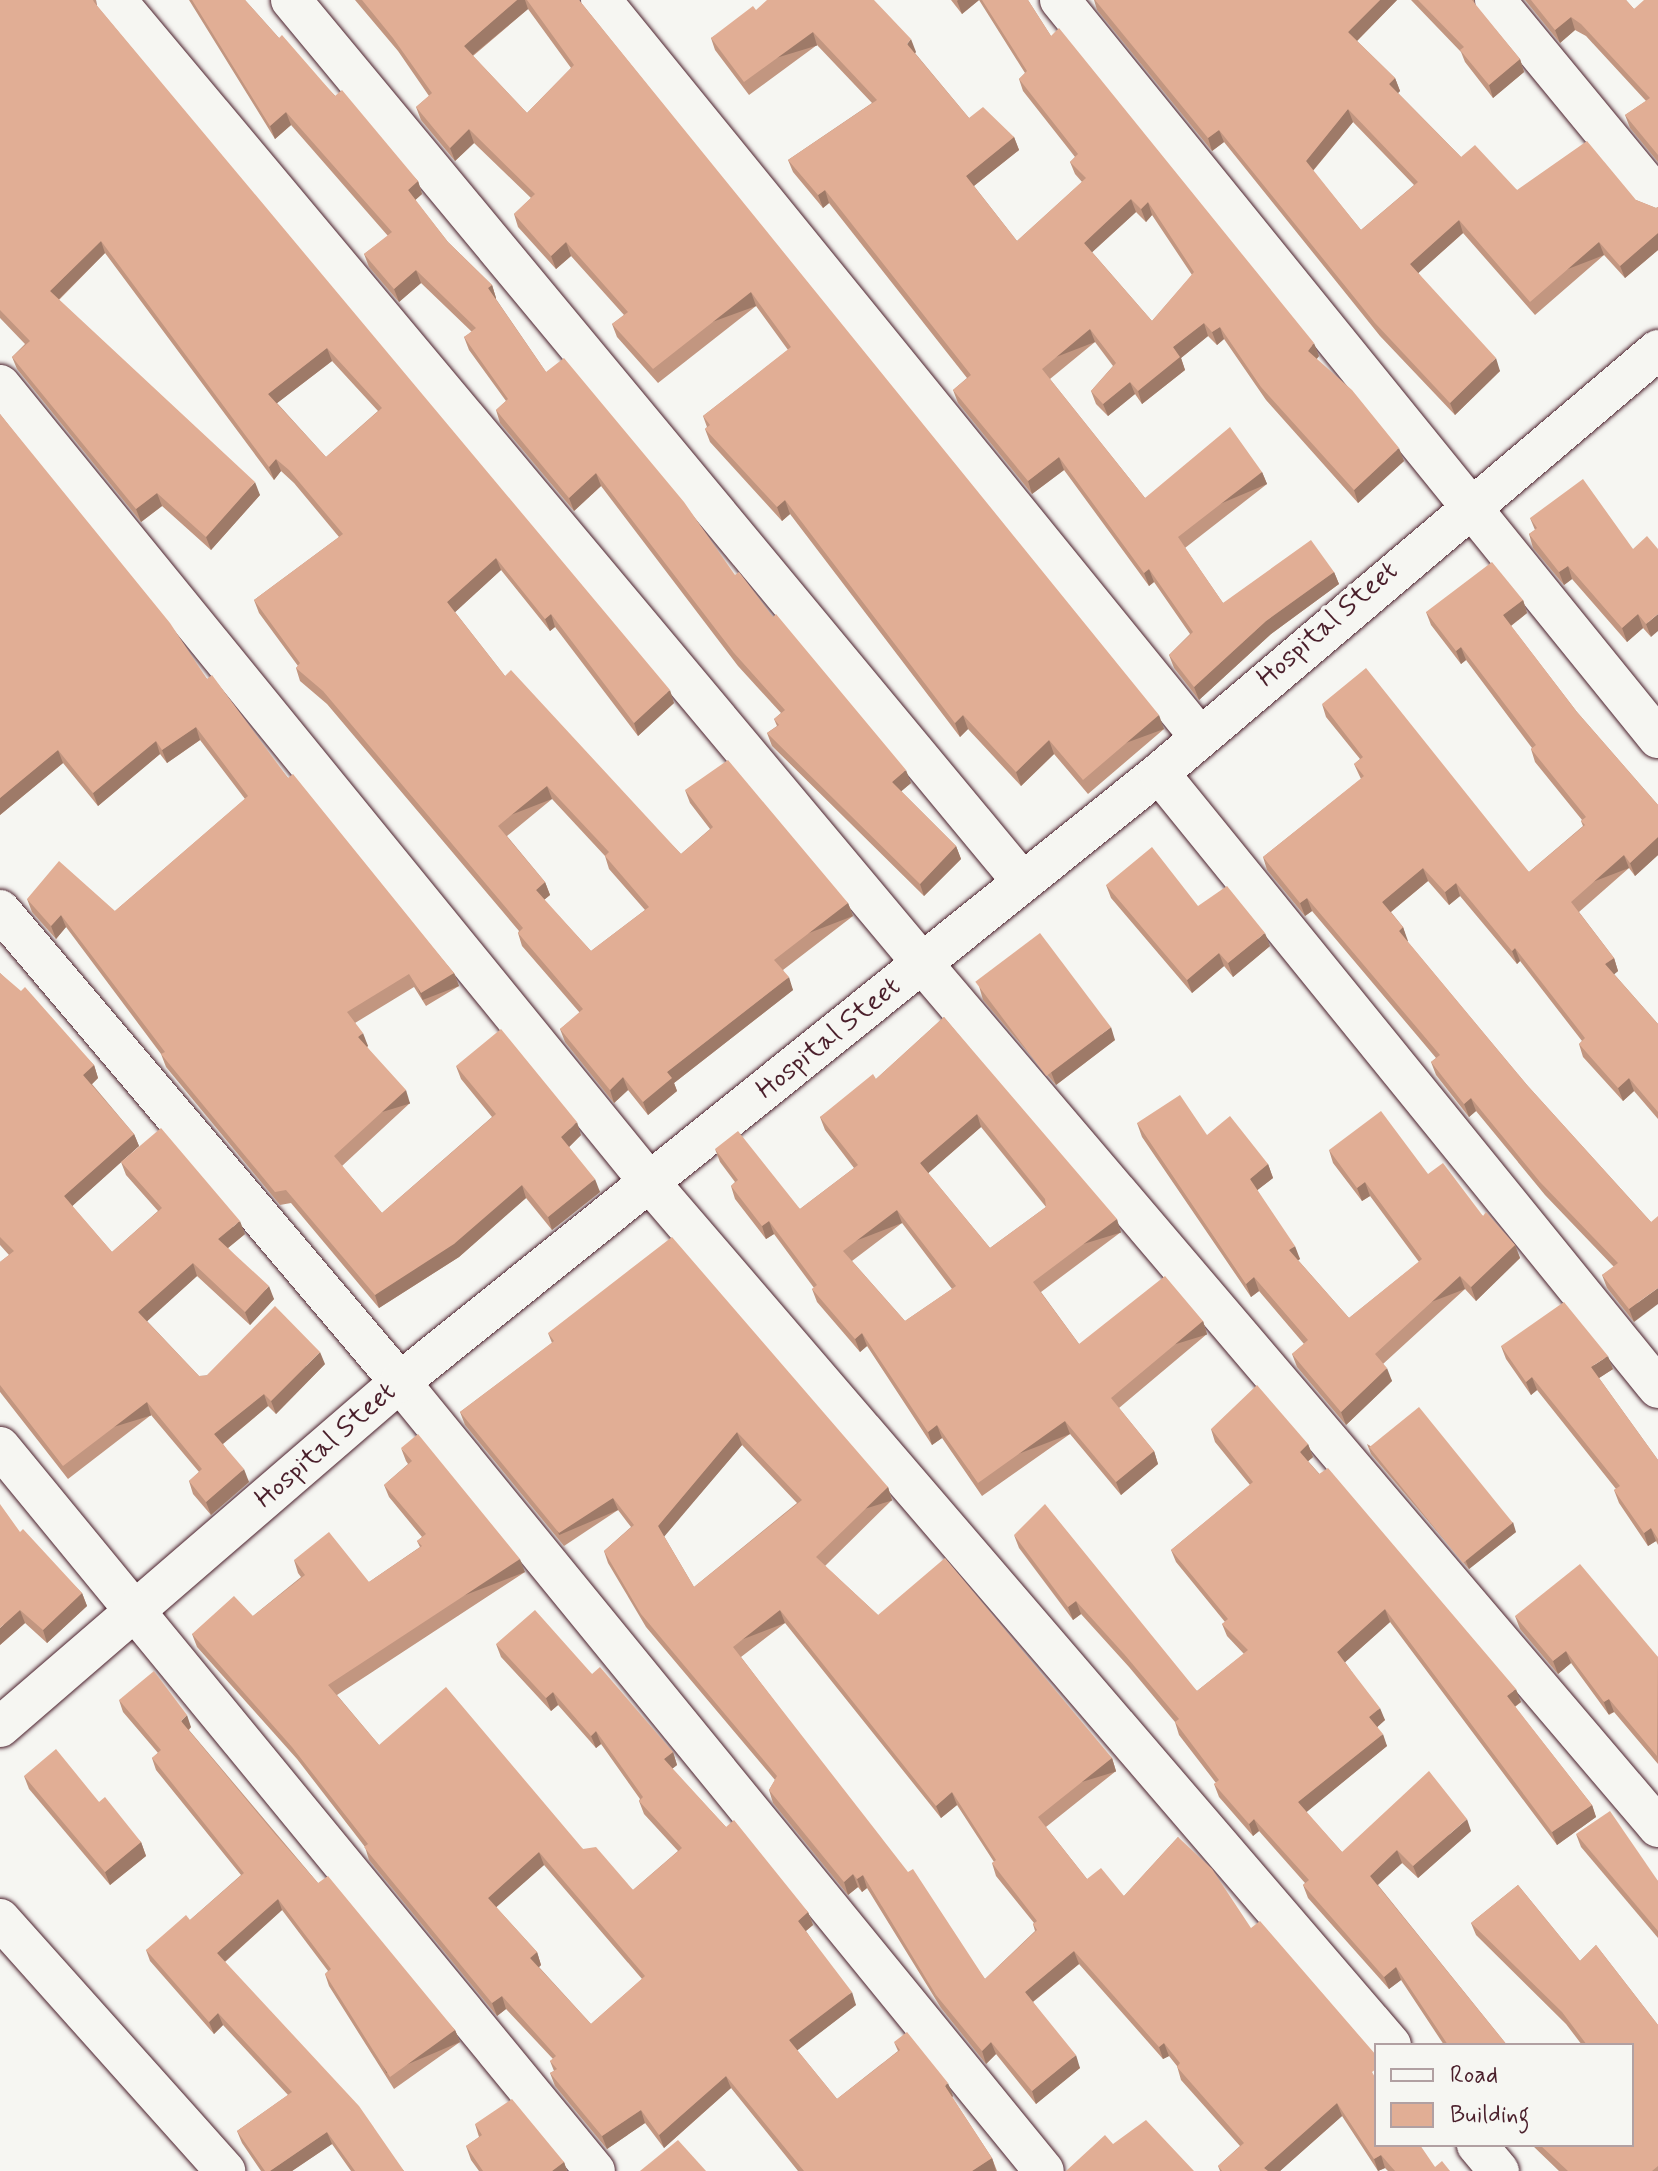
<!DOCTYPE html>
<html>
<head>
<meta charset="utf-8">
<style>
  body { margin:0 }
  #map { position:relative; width:1658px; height:2171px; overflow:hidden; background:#f6f6f2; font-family:Mynerve,sans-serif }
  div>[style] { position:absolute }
  .roads { filter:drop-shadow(0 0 2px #4a1f2b) drop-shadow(0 0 2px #4a1f2b) }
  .minor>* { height:40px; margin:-20px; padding:0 20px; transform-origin:20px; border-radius:20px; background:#f6f6f2 }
  .wall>* { inset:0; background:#c29680 }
  .shaded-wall>* { inset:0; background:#9e7a68; transform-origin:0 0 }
  .building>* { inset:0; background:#e1ae95; transform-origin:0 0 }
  span { translate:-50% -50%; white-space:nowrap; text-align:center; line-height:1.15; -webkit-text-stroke:8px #f6f6f2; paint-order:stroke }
  .street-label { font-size:28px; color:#4a1f2b }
  .legend { position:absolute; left:1374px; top:2043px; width:260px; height:104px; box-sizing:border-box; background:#f6f6f2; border:2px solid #b1a0a2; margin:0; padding:10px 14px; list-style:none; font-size:24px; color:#4a1f2b }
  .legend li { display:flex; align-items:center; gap:16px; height:40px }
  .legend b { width:40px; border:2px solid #b1a0a2 }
</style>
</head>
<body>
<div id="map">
  <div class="roads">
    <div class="minor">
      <div style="left:116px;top:0;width:1256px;rotate:50.07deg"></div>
      <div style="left:922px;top:963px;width:1135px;rotate:49.57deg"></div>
      <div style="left:291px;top:0;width:1145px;rotate:50.32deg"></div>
      <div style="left:601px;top:0;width:950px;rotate:50.9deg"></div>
      <div style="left:1060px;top:0;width:950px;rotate:50.98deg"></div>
      <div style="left:1495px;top:0;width:256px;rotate:50.5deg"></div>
      <div style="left:0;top:385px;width:1031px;rotate:50.83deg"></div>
      <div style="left:651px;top:1184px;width:1135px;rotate:49.32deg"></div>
      <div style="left:1159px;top:773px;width:792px;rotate:50.94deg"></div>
      <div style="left:0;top:910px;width:619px;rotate:49.72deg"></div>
      <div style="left:400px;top:1382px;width:1018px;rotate:50.78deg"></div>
      <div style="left:0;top:1447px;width:937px;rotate:50.59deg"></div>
      <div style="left:0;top:1727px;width:528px;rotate:-40.78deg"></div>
      <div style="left:400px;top:1382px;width:973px;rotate:-38.74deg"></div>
      <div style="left:1159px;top:773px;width:654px;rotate:-40.29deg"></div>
      <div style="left:0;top:1919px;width:338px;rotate:48.2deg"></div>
      <div style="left:1477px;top:2145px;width:34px;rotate:50deg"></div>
    </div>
  </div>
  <div class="wall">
    <div style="clip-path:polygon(evenodd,0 0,96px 0,97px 6px,674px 703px,638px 736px,555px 627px,550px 631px,501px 570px,455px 612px,505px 676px,681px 854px,710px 829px,690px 803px,685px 790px,848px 903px,853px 916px,783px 970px,793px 990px,674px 1083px,677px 1091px,648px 1115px,628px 1090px,614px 1103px,565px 1042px,560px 1029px,580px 1013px,522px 946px,518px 933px,519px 931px,327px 704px,300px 681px,296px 668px,298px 666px,259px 613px,254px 600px,339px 537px,294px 483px,281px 471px,274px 480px,105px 253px,59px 300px,260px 495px,211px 550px,162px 506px,141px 522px,17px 369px,12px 357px,25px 344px,0 318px,0 0,332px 361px,378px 411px,326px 457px,277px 403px,332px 361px,0 0,552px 799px,605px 856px,609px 869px,645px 910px,591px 951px,544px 900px,550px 895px,545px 882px,507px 836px,552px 799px)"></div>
    <div style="clip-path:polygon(189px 0,245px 0,279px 38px,418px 181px,422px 194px,415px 200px,448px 242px,492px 285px,496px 298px,496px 299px,546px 372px,773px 617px,911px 783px,901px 791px,956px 846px,961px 859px,924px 896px,772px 746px,767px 733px,777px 726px,774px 719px,781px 713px,738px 666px,601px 486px,574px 511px,500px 423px,496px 410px,506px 401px,469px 350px,464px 337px,472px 332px,421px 283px,399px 302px,369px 267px,364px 254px,388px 236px,291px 125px,275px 139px)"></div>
    <div style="clip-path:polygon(evenodd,355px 0,579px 0,1164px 729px,1088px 794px,1054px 754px,1021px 786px,968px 729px,960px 737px,790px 514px,782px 521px,710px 442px,705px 429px,707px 427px,703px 416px,788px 350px,756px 306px,658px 383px,617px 337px,612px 324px,624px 315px,571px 256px,556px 269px,518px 227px,514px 214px,531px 198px,474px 143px,455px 161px,421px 120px,416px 107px,429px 96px,398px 51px,355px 0,528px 9px,571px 68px,527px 113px,473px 56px,528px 9px)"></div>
    <div style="clip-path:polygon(951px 0,979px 0,962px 14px)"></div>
    <div style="clip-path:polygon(evenodd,979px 0,1028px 0,1051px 36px,1319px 356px,1316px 359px,1404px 461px,1358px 503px,1266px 400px,1224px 339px,1217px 345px,1208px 336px,1181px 358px,1185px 370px,1142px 404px,1135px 394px,1108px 416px,1096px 404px,1091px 391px,1113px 366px,1095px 342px,1050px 379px,1145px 498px,1262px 472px,1267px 484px,1185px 548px,1223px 603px,1334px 572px,1339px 584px,1271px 634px,1199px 700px,1174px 668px,1169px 655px,1190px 634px,1154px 582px,1149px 586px,1064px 470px,1032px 494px,958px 403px,953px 390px,967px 378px,829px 203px,823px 208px,793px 172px,788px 160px,872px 103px,817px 45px,749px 95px,715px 50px,711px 38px,756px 10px,916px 52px,915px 53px,969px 118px,1014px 137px,1019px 150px,974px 186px,1017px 241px,1082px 182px,1075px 174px,1070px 162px,1075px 157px,1023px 91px,1019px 79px,1025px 73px,979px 0,1136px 212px,1146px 222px,1152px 215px,1192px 275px,1152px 321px,1092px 252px,1136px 212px)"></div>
    <div style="clip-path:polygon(evenodd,1094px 0,1397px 0,1357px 41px,1395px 78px,1400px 91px,1398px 93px,1461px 157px,1517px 190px,1636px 200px,1656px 208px,1658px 207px,1658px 250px,1625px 278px,1604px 255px,1535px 315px,1463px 233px,1418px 273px,1500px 371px,1455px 415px,1380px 336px,1224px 142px,1212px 151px,1097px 10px,1094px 0,1353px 122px,1414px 185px,1361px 230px,1313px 171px,1353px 122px)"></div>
    <div style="clip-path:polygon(1411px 0,1474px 0,1475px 5px,1520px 59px,1524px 72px,1493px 98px,1465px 62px,1461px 52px)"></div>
    <div style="clip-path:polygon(1525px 0,1626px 0,1634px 9px,1658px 0,1658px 162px,1630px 128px,1625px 115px,1646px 101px,1586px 36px,1575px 30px,1560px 43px)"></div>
    <div style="clip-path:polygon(0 414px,207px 679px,288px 778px,454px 973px,459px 986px,426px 1006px,414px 987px,355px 1023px,368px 1046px,367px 1047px,410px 1103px,342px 1166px,382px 1213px,492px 1117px,461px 1079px,456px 1066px,581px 1135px,569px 1147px,600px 1192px,552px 1230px,526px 1198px,459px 1257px,379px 1308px,291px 1203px,280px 1205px,166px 1067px,161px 1054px,66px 927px,56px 939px,32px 912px,27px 899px,115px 911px,245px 799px,200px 740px,167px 763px,160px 754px,98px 806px,63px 763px,0 815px)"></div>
    <div style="clip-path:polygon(1530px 518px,1633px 549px,1651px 637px,1643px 628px,1627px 642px,1572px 579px,1564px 585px,1533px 548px,1529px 534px,1535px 530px)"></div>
    <div style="clip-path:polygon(1523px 600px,1527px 613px,1511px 626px,1577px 712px,1658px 805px,1658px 855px,1635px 876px,1629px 868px,1579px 912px,1614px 958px,1618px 971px,1614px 974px,1658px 1024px,1658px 1119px,1634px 1091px,1623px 1101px,1583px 1057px,1579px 1044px,1582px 1041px,1520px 961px,1517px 964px,1460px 896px,1449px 905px,1428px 881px,1391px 912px,1403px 927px,1407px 941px,1527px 1085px,1651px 1222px,1634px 1322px,1607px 1288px,1602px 1275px,1614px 1267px,1545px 1195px,1476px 1111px,1469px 1117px,1436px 1075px,1431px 1062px,1436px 1058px,1312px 911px,1305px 916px,1267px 870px,1263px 857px,1361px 779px,1354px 764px,1360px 759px,1326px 717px,1322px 704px,1529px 872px,1583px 826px,1581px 821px,1582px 820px,1535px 762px,1531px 749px,1532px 748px,1466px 660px,1461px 664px,1431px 625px,1426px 612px)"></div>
    <div style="clip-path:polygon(1106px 885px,1198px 906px,1270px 946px,1233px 977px,1224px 966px,1192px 993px,1111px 898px)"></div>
    <div style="clip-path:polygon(0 973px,94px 1065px,98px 1078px,92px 1084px,134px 1134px,139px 1146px,72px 1206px,112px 1252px,158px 1211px,126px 1175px,121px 1162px,245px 1234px,228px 1248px,274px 1299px,250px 1325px,197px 1276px,147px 1321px,199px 1376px,325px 1364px,276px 1414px,268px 1406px,223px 1444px,249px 1482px,211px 1515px,193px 1494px,189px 1481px,199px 1472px,151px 1415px,68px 1479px,0 1392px,0 1262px,9px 1255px,0 1245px)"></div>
    <div style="clip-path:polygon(979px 986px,1115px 1040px,1056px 1085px,983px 1000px)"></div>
    <div style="clip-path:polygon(evenodd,944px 1017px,1121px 1232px,1041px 1292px,1079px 1344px,1203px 1321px,1207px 1334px,1119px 1408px,1154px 1451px,1158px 1464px,1121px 1495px,1070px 1434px,982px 1496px,942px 1438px,932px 1445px,867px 1346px,860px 1352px,817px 1302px,812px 1289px,814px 1288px,774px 1234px,766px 1239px,735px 1199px,731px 1186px,735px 1182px,720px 1162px,715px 1149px,800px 1209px,854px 1168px,825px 1130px,820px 1117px,876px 1079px,944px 1017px,981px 1127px,1046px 1207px,990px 1248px,928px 1173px,981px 1127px,944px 1017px,902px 1223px,952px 1289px,905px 1321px,852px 1261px,902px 1223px)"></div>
    <div style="clip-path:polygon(1137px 1123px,1207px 1135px,1268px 1164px,1273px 1178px,1257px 1190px,1300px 1259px,1298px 1260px,1349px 1318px,1419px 1262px,1370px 1196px,1362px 1201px,1333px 1163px,1329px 1150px,1428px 1174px,1483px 1216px,1515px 1245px,1520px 1258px,1476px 1301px,1465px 1289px,1383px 1364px,1392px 1381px,1346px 1425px,1297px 1367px,1292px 1354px,1304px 1344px,1259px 1291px,1251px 1297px,1142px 1137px)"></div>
    <div style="clip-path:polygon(evenodd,548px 1333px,888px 1487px,892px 1500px,825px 1566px,878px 1615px,1112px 1758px,1116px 1771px,1046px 1827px,1087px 1879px,1124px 1896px,1178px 1837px,1376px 2145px,1435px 2167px,1450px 2171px,1388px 2171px,1385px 2168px,1378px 2171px,1342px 2116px,1280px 2171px,1220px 2171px,1218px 2166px,1240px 2146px,1181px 2080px,1177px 2066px,1169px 2056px,1163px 2059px,1079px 1964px,1033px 2002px,1080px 2068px,1036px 2104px,996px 2054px,986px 2064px,941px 2008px,867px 1888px,862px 1892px,858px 1887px,848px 1895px,773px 1803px,769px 1790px,775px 1780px,646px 1627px,608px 1563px,604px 1551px,631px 1527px,618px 1510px,564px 1546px,465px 1425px,460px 1412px,552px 1343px,548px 1333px,742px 1445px,797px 1503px,694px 1587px,664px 1536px,742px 1445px,548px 1333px,785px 1623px,941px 1818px,957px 1805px,994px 1862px,992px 1863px,996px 1876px,1034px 1923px,1033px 1924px,1035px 1931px,985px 1979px,741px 1657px,785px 1623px)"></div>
    <div style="clip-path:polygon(1501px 1346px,1613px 1369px,1599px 1378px,1658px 1460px,1658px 1545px,1656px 1541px,1648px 1546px,1619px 1503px,1614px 1490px,1616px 1489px,1537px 1390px,1531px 1395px,1506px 1359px)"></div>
    <div style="clip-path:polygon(1211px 1429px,1308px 1444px,1313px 1457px,1308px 1461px,1521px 1702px,1515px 1707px,1592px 1805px,1596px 1817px,1557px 1845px,1390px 1622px,1345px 1662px,1385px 1720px,1377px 1727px,1387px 1746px,1306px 1812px,1342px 1852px,1471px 1831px,1418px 1878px,1402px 1863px,1378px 1885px,1507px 2045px,1444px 2045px,1401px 1980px,1389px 1989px,1308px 1898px,1303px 1885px,1305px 1883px,1259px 1831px,1253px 1836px,1219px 1797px,1214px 1784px,1216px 1783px,1179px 1735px,1175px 1722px,1129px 1667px,1081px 1614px,1073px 1620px,1019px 1548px,1014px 1535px,1197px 1691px,1244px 1654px,1227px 1636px,1222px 1624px,1225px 1622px,1176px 1562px,1171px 1550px,1250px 1485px,1215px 1442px)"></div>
    <div style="clip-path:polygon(1367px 1444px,1516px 1532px,1469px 1569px,1371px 1454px)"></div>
    <div style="clip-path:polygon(evenodd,401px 1448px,525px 1572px,337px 1695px,379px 1745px,583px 1849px,633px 1890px,678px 1851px,644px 1814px,639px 1801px,640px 1799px,601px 1744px,596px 1748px,558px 1705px,551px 1711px,501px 1657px,496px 1644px,592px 1674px,673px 1752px,677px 1765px,672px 1769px,726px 1827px,808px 1912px,813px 1925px,806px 1931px,856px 2005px,797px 2050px,837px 2099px,898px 2051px,894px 2042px,953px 2096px,952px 2097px,992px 2158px,997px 2171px,798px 2171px,731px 2088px,664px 2148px,645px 2123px,607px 2149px,555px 2086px,550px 2073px,554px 2071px,550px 2061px,553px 2059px,506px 2009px,497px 2016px,369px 1860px,365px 1847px,297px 1759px,197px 1647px,192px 1634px,253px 1616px,301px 1577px,298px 1573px,294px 1560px,369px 1582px,420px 1547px,417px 1541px,422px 1537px,389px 1497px,384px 1485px,408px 1464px,406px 1461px,401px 1448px,544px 1865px,642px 1979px,591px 2024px,539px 1967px,541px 1965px,537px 1952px,496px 1907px,544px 1865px)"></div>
    <div style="clip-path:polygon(20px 1532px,82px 1593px,87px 1606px,47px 1643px,25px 1623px,0 1645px)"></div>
    <div style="clip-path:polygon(1515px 1616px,1658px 1657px,1658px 1764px,1614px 1712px,1609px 1715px,1571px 1663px,1558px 1674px,1520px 1629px)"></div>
    <div style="clip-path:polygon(119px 1700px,191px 1727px,189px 1730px,318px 1883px,455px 2030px,460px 2042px,394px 2089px,329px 1986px,325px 1974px,328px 1971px,282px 1910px,225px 1962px,404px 2171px,351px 2171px,332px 2144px,292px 2171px,261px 2171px,242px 2143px,237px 2131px,288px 2095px,223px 2025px,214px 2034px,150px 1961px,146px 1950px,190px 1920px,241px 1875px,156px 1770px,152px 1758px,158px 1753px,123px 1712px)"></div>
    <div style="clip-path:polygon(24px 1776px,99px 1802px,141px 1842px,146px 1856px,110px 1885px,29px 1789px)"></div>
    <div style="clip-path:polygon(1576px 1834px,1658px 1881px,1658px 1938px,1581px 1847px)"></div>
    <div style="clip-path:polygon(1518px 1885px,1580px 1961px,1596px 1945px,1658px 2025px,1658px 2171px,1559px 2171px,1532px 2145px,1632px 2145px,1632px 2045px,1582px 2045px,1566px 2024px,1476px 1935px,1471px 1923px)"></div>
    <div style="clip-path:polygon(475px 2124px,564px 2162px,567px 2171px,479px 2171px,471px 2160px,466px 2146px,479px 2137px)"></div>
  </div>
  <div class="shaded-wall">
    <div style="clip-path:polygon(517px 0,525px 0,528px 9px,468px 59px,464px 46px)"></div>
    <div style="clip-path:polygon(958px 0,979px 0,962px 14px,957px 1px)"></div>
    <div style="clip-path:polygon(1380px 0,1397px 0,1353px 45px,1348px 32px)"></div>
    <div style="clip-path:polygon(1571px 17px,1575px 30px,1560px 43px,1555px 30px)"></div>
    <div style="left:813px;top:32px;width:14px;height:85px;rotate:73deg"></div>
    <div style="clip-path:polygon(911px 39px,916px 52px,912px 56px,907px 44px)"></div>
    <div style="clip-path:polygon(1520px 59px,1524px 72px,1493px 98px,1489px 85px)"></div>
    <div style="clip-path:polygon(1395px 78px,1400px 91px,1394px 97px,1389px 84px)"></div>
    <div style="clip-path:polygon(1348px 109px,1353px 122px,1310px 174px,1306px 161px)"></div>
    <div style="clip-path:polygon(286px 112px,291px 125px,275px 139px,270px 126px)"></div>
    <div style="clip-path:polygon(469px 129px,474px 143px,455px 161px,450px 148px)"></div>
    <div style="clip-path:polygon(1219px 130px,1224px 142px,1212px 151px,1208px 138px)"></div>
    <div style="clip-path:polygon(1014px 137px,1019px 150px,970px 189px,966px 176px)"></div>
    <div style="clip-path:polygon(418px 181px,422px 194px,412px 203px,408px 190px)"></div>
    <div style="clip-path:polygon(825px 190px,829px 203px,823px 208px,818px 195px)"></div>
    <div style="clip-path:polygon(1131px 199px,1136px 212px,1088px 256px,1084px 243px)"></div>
    <div style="clip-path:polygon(1148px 202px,1152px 215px,1146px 222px,1141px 209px)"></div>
    <div style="clip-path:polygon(1459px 220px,1463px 233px,1414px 277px,1410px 264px)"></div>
    <div style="clip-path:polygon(1658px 233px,1658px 250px,1625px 278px,1620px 266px)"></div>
    <div style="clip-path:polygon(101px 241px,105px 253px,54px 304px,50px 291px)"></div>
    <div style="clip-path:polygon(566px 242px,571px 256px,556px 269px,551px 256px)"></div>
    <div style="left:1599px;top:242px;width:14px;height:91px;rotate:69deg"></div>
    <div style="clip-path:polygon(416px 270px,421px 283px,399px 302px,394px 289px)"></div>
    <div style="clip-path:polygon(492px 285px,496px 298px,493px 301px,488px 288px)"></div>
    <div style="left:751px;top:292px;width:15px;height:125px;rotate:70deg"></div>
    <div style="clip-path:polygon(1204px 323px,1208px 336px,1181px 358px,1185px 370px,1142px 404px,1138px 391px,1173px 347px)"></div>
    <div style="clip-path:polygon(1220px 327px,1224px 339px,1217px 345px,1212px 332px)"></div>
    <div style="left:1090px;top:329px;width:14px;height:62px;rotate:69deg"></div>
    <div style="clip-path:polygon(1314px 343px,1319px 356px,1313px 364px,1308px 351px)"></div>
    <div style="clip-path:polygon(327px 348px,332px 361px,272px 407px,268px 394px)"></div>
    <div style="clip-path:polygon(1496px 358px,1500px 371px,1455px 415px,1450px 403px)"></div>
    <div style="clip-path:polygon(1130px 382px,1135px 394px,1108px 416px,1103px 404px)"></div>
    <div style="clip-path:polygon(1399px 448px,1404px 461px,1358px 503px,1354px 490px)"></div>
    <div style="clip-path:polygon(1059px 457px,1064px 470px,1032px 494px,1028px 481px)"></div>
    <div style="clip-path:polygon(276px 459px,281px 471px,274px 480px,269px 467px)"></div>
    <div style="left:1262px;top:472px;width:13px;height:106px;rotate:67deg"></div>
    <div style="clip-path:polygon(596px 473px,601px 486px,574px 511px,569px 498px)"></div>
    <div style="clip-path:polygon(255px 482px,260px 495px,211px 550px,206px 537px)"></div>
    <div style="clip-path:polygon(157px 493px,162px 506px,141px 522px,136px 509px)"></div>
    <div style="clip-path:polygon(785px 500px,790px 514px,782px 521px,777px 507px)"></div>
    <div style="clip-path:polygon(496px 558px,501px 570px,452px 615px,447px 602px)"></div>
    <div style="clip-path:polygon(1568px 566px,1572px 579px,1564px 585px,1559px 572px)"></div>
    <div style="clip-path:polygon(1149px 569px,1154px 582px,1149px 586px,1144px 573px)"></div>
    <div style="clip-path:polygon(1334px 572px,1339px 584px,1271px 634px,1199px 700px,1194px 687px,1266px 621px)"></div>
    <div style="clip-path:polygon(1523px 600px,1527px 613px,1508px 628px,1503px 615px)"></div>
    <div style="clip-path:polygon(551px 614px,555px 627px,550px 631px,545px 619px)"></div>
    <div style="clip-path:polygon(1638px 614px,1643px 628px,1627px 642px,1622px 628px)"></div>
    <div style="clip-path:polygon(1658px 614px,1658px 631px,1651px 637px,1646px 624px)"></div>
    <div style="clip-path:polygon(1461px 647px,1466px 660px,1461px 664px,1456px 651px)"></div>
    <div style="clip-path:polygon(670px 690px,674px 703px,638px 736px,634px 723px)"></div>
    <div style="clip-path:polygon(963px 715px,968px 729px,960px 737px,955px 723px)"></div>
    <div style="left:1159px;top:715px;width:15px;height:100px;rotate:70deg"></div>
    <div style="clip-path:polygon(196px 727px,200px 740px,167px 763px,162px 750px)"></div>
    <div style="clip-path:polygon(1049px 740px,1054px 754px,1021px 786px,1016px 772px)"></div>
    <div style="clip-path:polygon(156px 741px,160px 754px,98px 806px,93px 793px)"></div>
    <div style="clip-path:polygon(58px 750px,63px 763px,0 815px,0 798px)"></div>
    <div style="clip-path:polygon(906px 770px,911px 783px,897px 795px,892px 782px)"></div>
    <div style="left:547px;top:786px;width:14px;height:63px;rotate:69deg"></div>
    <div style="clip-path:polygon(1658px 837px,1658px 855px,1635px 876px,1630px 863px)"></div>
    <div style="clip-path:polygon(956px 846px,961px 859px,924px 896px,920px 884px)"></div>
    <div style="left:1624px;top:855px;width:14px;height:71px;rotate:69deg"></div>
    <div style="clip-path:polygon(1423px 868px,1428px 881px,1387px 915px,1382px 902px)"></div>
    <div style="clip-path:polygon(545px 882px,550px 895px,540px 903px,536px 890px)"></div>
    <div style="clip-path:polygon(1456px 883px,1460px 896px,1449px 905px,1445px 892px)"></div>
    <div style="clip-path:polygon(1307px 898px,1312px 911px,1305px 916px,1300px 903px)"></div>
    <div style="left:848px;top:903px;width:14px;height:93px;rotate:69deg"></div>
    <div style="clip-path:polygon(61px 915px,66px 927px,56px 939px,51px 926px)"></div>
    <div style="clip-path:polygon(1403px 927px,1408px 941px,1403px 944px,1399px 931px)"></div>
    <div style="clip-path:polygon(1265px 933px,1270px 946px,1233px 977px,1228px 963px)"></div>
    <div style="clip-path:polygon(1515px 948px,1520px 961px,1517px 964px,1512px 951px)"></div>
    <div style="clip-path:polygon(1219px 953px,1224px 966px,1192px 993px,1187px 980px)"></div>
    <div style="clip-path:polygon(1614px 958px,1618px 971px,1610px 978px,1605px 964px)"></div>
    <div style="left:454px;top:973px;width:14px;height:39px;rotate:69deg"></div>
    <div style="clip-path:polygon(789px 977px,793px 990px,674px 1083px,677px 1091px,648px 1115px,643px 1102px,667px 1072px)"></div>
    <div style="clip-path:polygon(1111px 1027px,1115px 1040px,1056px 1085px,1051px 1072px)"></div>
    <div style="clip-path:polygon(363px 1033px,368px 1046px,363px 1050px,358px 1037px)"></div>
    <div style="clip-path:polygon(94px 1065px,98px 1078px,88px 1088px,83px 1075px)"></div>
    <div style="clip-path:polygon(623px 1077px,628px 1090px,614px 1103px,610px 1090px)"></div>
    <div style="clip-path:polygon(1629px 1078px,1634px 1091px,1623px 1101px,1618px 1088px)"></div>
    <div style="left:406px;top:1090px;width:14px;height:98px;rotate:73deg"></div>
    <div style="clip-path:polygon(1471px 1098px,1476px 1111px,1469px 1117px,1464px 1104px)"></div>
    <div style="clip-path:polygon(977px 1114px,981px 1127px,925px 1176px,920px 1163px)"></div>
    <div style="clip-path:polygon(577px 1122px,581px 1135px,566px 1150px,561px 1137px)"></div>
    <div style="clip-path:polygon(134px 1134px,139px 1146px,69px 1209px,64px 1196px)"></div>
    <div style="clip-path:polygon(1268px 1164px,1273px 1178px,1255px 1192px,1250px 1179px)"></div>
    <div style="clip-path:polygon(595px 1179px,600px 1192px,552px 1230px,548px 1217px)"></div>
    <div style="clip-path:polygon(1365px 1182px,1370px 1196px,1362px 1201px,1357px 1188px)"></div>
    <div style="clip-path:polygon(522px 1185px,526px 1198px,459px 1257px,379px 1308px,375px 1295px)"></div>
    <div style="left:897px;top:1210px;width:14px;height:68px;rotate:69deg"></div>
    <div style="left:1117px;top:1219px;width:14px;height:105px;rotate:73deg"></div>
    <div style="clip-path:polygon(240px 1221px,245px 1234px,223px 1252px,218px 1239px)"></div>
    <div style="clip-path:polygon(769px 1221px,774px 1234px,766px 1239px,762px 1226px)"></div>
    <div style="clip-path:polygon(1515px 1245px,1520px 1258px,1476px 1301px,1471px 1287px)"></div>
    <div style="clip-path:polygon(1295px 1246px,1300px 1259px,1294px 1263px,1289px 1250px)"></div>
    <div style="clip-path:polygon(193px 1263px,197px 1276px,143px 1325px,138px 1312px)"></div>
    <div style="left:1460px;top:1276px;width:14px;height:115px;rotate:69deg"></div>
    <div style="clip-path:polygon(1254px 1277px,1259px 1291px,1251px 1297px,1246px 1284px)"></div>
    <div style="clip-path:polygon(269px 1286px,274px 1299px,250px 1325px,245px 1312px)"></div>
    <div style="clip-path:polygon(1658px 1288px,1658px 1304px,1634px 1322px,1629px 1309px)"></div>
    <div style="left:1203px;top:1321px;width:14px;height:120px;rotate:73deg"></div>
    <div style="clip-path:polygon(862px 1333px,867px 1346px,860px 1352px,855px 1339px)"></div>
    <div style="clip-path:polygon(320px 1352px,325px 1364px,276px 1414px,271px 1401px)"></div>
    <div style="clip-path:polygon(1608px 1356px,1613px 1369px,1596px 1380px,1591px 1367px)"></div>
    <div style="clip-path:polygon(1387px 1368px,1392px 1381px,1346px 1425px,1341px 1412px)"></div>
    <div style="clip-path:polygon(1532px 1377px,1537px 1390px,1531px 1395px,1526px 1382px)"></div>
    <div style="clip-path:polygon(264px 1394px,268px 1406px,219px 1447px,214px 1434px)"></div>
    <div style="left:147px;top:1402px;width:14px;height:106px;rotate:73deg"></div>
    <div style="left:1065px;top:1421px;width:14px;height:107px;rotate:69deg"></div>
    <div style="clip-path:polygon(937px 1425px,942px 1438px,932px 1445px,928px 1432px)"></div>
    <div style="clip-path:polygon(737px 1432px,742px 1445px,663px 1538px,658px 1526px)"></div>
    <div style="clip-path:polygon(1308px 1444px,1313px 1457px,1305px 1464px,1300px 1452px)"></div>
    <div style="clip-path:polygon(1154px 1451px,1158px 1464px,1121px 1495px,1116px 1482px)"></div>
    <div style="clip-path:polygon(244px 1469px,249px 1482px,211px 1515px,206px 1502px)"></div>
    <div style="left:888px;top:1487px;width:14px;height:100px;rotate:73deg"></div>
    <div style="left:613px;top:1498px;width:13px;height:64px;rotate:67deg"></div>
    <div style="clip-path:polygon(1513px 1522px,1516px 1532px,1469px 1569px,1465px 1559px)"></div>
    <div style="clip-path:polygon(1651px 1528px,1656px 1541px,1648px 1546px,1644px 1533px)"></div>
    <div style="left:520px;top:1559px;width:14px;height:230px;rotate:69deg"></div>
    <div style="clip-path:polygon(82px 1593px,87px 1606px,47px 1643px,43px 1630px)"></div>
    <div style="clip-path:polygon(1076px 1601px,1081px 1614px,1073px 1620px,1068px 1607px)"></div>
    <div style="clip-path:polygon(1385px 1609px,1390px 1622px,1342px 1665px,1337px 1652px)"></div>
    <div style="clip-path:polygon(20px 1610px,25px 1623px,0 1645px,0 1628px)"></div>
    <div style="left:780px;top:1610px;width:14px;height:60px;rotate:69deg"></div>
    <div style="clip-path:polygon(1566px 1651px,1571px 1663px,1558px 1674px,1553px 1661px)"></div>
    <div style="clip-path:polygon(1516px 1689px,1521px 1702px,1511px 1709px,1507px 1696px)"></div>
    <div style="clip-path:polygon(553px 1692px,558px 1705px,551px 1711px,546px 1698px)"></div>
    <div style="left:1609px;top:1699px;width:14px;height:6px;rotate:69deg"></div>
    <div style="clip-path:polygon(1380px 1708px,1385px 1720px,1374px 1730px,1369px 1717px)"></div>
    <div style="clip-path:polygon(187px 1715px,191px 1727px,185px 1733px,181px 1721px)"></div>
    <div style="clip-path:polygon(596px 1731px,601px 1744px,596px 1748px,591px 1736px)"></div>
    <div style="clip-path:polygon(1383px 1734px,1387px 1746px,1303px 1815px,1298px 1802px)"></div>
    <div style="clip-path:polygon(673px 1752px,677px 1765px,668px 1772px,664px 1759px)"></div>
    <div style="left:1112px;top:1758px;width:14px;height:95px;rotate:73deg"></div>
    <div style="clip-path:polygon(952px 1792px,957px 1805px,941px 1818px,936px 1806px)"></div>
    <div style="clip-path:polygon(1592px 1805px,1596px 1817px,1557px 1845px,1552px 1832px)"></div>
    <div style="clip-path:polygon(1254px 1819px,1259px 1831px,1253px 1836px,1249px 1824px)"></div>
    <div style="clip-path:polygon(1467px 1819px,1471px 1831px,1418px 1878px,1413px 1866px)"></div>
    <div style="clip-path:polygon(141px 1842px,146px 1856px,110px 1885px,105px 1872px)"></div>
    <div style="clip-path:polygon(1397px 1850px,1402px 1863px,1374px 1888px,1370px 1876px)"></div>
    <div style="clip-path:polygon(539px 1852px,544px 1865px,492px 1911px,488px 1898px)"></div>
    <div style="clip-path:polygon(853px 1874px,858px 1887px,848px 1895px,844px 1882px)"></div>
    <div style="clip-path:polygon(863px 1875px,867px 1888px,862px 1892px,857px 1879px)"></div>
    <div style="clip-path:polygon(278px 1899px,282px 1910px,221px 1965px,217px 1953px)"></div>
    <div style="clip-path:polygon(808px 1912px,813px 1925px,802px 1934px,798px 1921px)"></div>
    <div style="clip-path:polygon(1074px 1951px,1079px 1964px,1030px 2004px,1025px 1992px)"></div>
    <div style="clip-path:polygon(537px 1952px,541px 1965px,535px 1971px,530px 1958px)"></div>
    <div style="clip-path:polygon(1396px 1967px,1401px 1980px,1389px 1989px,1384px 1977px)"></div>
    <div style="clip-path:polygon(852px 1992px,856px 2005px,794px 2053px,789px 2040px)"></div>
    <div style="clip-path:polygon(502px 1996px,506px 2009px,497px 2016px,492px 2003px)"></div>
    <div style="clip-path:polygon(218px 2013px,223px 2025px,214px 2034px,209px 2022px)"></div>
    <div style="left:455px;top:2030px;width:13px;height:80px;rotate:67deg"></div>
    <div style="clip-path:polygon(991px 2042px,996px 2054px,986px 2064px,982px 2051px)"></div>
    <div style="clip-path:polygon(1164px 2043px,1169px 2056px,1163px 2059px,1159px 2047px)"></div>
    <div style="clip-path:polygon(1076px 2055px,1080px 2068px,1036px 2104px,1032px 2091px)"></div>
    <div style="clip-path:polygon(726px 2076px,731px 2088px,664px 2148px,659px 2135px)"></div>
    <div style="clip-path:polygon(948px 2083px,953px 2096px,950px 2099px,945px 2086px)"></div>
    <div style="clip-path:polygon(1337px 2103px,1342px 2116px,1280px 2171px,1266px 2171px,1264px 2168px)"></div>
    <div style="clip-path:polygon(641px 2110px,645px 2123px,607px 2149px,602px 2136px)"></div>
    <div style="clip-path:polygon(327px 2132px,332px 2144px,292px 2171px,270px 2171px)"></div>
    <div style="clip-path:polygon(1381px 2155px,1385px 2168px,1378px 2171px,1374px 2159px)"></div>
    <div style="clip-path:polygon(992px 2158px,996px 2171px,972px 2171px)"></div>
    <div style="clip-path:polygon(564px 2162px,567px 2171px,552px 2171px)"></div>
  </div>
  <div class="building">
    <div style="clip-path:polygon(evenodd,0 0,93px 0,94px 2px,670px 690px,634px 723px,551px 614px,545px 619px,496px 558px,447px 602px,505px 676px,511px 670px,681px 854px,713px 827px,685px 790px,728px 760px,848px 903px,774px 960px,789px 977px,667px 1072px,672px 1078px,643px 1102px,623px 1077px,610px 1090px,560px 1029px,583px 1009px,518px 933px,523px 928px,323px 691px,296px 668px,300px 663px,254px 600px,343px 534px,289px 470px,276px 459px,269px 467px,101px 241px,50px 291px,255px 482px,206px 537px,157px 493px,136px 509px,12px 357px,30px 341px,0 310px,0 0,327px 348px,382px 408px,326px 457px,268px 394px,327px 348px,0 0,547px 786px,609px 852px,605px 856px,649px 907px,591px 951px,536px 890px,545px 882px,498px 826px,547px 786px)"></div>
    <div style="clip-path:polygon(192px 0,245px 0,279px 38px,282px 35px,335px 96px,342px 90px,418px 181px,408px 190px,448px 242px,492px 285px,488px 288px,546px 372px,564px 358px,684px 502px,735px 575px,739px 572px,773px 617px,776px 614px,906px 770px,892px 782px,956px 846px,920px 884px,767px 733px,779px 725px,774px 719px,785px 710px,734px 653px,596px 473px,569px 498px,496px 410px,508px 399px,464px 337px,476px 328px,416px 270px,394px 289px,364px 254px,392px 232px,286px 112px,270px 126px)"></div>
    <div style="clip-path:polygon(362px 0,517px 0,464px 46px,527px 113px,574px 65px,527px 0,579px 0,1159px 715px,1083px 780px,1049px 740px,1016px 772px,963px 715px,955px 723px,785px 500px,777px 507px,705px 429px,710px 425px,703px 416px,791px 347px,751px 292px,653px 369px,612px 324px,628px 312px,566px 242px,551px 256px,514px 214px,535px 194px,469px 129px,450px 148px,416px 107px,432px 93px,393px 38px)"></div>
    <div style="clip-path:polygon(evenodd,767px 0,874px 0,911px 39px,907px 44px,969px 118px,983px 107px,1014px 137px,966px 176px,1017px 241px,1086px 178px,1070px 162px,1078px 154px,1019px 79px,1027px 71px,982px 0,1028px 0,1051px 36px,1059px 28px,1314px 343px,1308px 351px,1352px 390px,1399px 448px,1354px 490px,1261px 387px,1220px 327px,1212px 332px,1204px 323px,1173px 347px,1180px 357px,1138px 391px,1130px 382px,1103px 404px,1091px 391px,1116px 363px,1090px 329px,1042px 369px,1145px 498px,1230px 427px,1262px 472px,1178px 537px,1223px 603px,1311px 540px,1334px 572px,1266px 621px,1194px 687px,1169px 655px,1193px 632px,1149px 569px,1144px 573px,1059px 457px,1028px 481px,953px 390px,971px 375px,825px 190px,818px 195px,788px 160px,877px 100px,813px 32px,744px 82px,711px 38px,753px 6px,756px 10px,767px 0,1131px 199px,1141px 209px,1148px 202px,1194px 272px,1152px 321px,1084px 243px,1131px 199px)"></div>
    <div style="clip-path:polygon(evenodd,1095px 0,1380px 0,1348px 32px,1395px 78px,1389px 84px,1461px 157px,1475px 145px,1517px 190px,1587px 141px,1636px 200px,1656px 208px,1658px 207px,1658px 233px,1620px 266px,1599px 242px,1530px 302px,1459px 220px,1410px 264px,1496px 358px,1450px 403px,1375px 323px,1219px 130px,1208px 138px,1095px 0,1348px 109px,1418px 182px,1361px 230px,1306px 161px,1348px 109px)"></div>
    <div style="clip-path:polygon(1418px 0,1472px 0,1520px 59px,1489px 85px,1460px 50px,1464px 47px)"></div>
    <div style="clip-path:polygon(1531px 0,1626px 0,1634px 9px,1644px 0,1658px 0,1658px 155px,1625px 115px,1650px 98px,1581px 24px,1571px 17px,1555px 30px)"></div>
    <div style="clip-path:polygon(0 414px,170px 623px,207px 679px,212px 675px,288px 778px,293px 774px,454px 973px,421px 993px,409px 974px,347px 1012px,363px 1033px,358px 1037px,406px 1090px,334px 1156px,382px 1213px,496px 1114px,456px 1066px,501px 1029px,577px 1122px,561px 1137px,595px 1179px,548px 1217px,522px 1185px,454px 1244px,375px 1295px,286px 1190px,275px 1192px,161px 1054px,165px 1052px,61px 915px,51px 926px,27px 899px,59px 861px,115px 911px,248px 796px,196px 727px,162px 750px,156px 741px,93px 793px,58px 750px,0 798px)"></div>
    <div style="clip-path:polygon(1583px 479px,1633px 549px,1647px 536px,1658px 549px,1658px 614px,1646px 624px,1638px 614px,1622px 628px,1568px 566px,1559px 572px,1529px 534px,1537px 528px,1530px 518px)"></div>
    <div style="clip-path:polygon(1492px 562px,1523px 600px,1503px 615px,1577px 712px,1658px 805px,1658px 837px,1630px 863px,1624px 855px,1571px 902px,1614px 958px,1605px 964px,1658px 1024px,1658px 1112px,1629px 1078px,1618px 1088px,1579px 1044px,1585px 1038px,1515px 948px,1512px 951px,1456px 883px,1445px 892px,1423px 868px,1382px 902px,1403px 927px,1399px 931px,1527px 1085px,1651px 1222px,1658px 1216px,1658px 1288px,1629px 1309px,1602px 1275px,1618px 1263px,1540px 1182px,1471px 1098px,1464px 1104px,1431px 1062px,1440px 1055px,1307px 898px,1300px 903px,1263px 857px,1364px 776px,1354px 764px,1363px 757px,1322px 704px,1366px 668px,1529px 872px,1585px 825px,1581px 821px,1586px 817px,1531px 749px,1536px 745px,1461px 647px,1456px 651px,1426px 612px)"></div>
    <div style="clip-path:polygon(1152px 847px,1198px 906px,1227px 886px,1265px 933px,1228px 963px,1219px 953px,1187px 980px,1106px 885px)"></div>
    <div style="left:1040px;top:933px;width:118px;height:81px;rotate:53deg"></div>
    <div style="clip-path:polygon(0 973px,21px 991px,25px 987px,94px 1065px,83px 1075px,134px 1134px,64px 1196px,112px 1252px,162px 1208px,121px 1162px,161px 1128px,240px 1221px,218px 1239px,269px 1286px,245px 1312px,193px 1263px,138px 1312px,199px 1376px,206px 1376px,275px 1306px,320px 1352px,271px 1401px,264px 1394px,214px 1434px,244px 1469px,206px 1502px,189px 1481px,202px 1469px,147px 1402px,63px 1466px,0 1385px,0 1262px,14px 1251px,0 1237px)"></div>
    <div style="clip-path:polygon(evenodd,944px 1017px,1117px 1219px,1033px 1282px,1079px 1344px,1165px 1276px,1203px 1321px,1111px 1398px,1154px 1451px,1116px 1482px,1065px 1421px,978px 1483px,937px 1425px,928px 1432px,862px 1333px,855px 1339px,812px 1289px,817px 1285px,769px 1221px,762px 1226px,731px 1186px,738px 1180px,715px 1149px,738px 1131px,800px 1209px,858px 1165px,820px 1117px,873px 1074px,876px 1079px,944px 1017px,977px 1114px,1045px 1199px,1046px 1207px,990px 1248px,920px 1163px,977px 1114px,944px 1017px,897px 1210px,956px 1286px,905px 1321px,843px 1251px,897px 1210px)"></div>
    <div style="clip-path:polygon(1180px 1095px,1207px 1135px,1230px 1116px,1268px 1164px,1250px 1179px,1295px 1246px,1289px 1250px,1349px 1318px,1422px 1259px,1365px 1182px,1357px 1188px,1329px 1150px,1381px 1111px,1428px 1174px,1443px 1163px,1483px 1216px,1486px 1212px,1515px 1245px,1471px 1287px,1460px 1276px,1375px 1354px,1387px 1368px,1341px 1412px,1292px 1354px,1308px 1340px,1254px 1277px,1246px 1284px,1137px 1123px)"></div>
    <div style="clip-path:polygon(evenodd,672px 1237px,888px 1487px,816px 1557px,878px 1615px,945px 1558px,1112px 1758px,1038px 1817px,1087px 1879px,1101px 1868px,1124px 1896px,1178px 1837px,1212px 1869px,1251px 1928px,1260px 1921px,1376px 2055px,1376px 2069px,1372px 2072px,1376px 2079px,1376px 2145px,1420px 2145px,1435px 2167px,1442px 2161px,1450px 2171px,1395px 2171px,1381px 2155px,1374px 2159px,1337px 2103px,1264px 2168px,1268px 2171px,1222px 2171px,1218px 2166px,1244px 2143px,1177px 2067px,1180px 2063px,1164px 2043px,1159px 2047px,1074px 1951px,1025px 1992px,1076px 2055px,1032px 2091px,991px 2042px,982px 2051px,936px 1995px,863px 1875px,857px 1879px,853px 1874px,844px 1882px,769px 1790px,777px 1776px,641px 1614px,604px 1551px,634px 1525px,613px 1498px,559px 1533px,460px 1412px,554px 1341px,548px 1333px,672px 1237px,737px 1432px,802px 1500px,694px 1587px,658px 1526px,737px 1432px,672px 1237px,780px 1610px,936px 1806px,952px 1792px,996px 1860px,992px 1863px,1037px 1921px,1033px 1924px,1037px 1930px,985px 1979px,913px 1869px,908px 1872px,733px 1647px,780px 1610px)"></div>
    <div style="clip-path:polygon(1564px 1302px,1608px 1356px,1591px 1367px,1658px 1460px,1658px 1539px,1651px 1528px,1644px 1533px,1614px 1490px,1620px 1486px,1532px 1377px,1526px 1382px,1501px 1346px)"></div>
    <div style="clip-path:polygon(1257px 1385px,1308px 1444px,1300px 1452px,1319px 1474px,1328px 1468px,1516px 1689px,1507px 1696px,1592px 1805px,1552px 1832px,1385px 1609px,1337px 1652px,1380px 1708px,1369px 1717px,1383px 1734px,1298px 1802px,1342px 1852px,1429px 1771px,1467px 1819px,1413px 1866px,1397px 1850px,1370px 1876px,1507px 2045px,1448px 2045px,1396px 1967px,1384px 1977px,1303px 1885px,1309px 1880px,1254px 1819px,1249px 1824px,1214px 1784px,1219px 1780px,1175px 1722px,1179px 1719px,1124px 1654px,1076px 1601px,1068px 1607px,1014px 1535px,1045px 1504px,1197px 1691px,1248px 1650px,1222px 1624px,1228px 1619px,1171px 1550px,1253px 1482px,1211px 1429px)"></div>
    <div style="left:1419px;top:1407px;width:149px;height:64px;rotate:51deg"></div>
    <div style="clip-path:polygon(evenodd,418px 1434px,520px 1559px,328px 1685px,379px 1745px,446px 1687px,583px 1849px,596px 1847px,633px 1890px,682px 1848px,639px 1801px,643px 1797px,596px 1731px,591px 1736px,553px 1692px,546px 1698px,496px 1644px,535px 1610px,592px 1674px,600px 1667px,673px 1752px,664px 1759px,726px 1827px,734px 1820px,808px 1912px,798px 1921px,852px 1992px,789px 2040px,837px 2099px,900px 2050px,894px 2042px,907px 2032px,948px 2083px,945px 2086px,992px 2158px,972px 2171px,804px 2171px,726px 2076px,659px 2135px,641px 2110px,602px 2136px,550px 2073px,557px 2069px,550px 2061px,556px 2056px,502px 1996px,492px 2003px,364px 1847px,368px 1844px,292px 1747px,192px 1634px,234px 1596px,253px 1616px,305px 1575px,294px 1560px,329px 1532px,369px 1582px,422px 1546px,417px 1541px,426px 1534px,384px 1485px,412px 1461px,401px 1448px,418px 1434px,539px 1852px,645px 1976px,591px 2024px,530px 1958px,537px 1952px,488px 1898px,539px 1852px)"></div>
    <div style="clip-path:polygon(0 1504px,20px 1532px,23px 1529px,82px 1593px,43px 1630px,20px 1610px,0 1628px)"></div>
    <div style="clip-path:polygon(1580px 1564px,1658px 1657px,1657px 1756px,1609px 1699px,1604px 1702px,1566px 1651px,1553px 1661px,1515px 1616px)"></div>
    <div style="clip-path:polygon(154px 1671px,187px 1715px,181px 1721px,275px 1834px,318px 1883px,328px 1876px,455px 2030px,390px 2077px,325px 1974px,331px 1969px,278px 1899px,217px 1953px,359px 2106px,404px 2171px,355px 2171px,327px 2132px,270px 2171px,265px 2171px,237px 2131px,292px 2092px,218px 2013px,209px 2022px,146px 1950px,186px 1915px,190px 1920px,244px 1873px,152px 1758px,161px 1750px,119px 1700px)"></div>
    <div style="clip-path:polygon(56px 1749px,99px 1802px,105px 1797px,141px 1842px,105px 1872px,24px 1776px)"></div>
    <div style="clip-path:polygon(1610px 1811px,1658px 1881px,1658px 1931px,1576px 1834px)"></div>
    <div style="clip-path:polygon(1518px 1885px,1580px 1961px,1596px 1945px,1658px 2025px,1658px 2166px,1652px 2171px,1568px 2171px,1540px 2145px,1632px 2145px,1632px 2045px,1587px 2045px,1562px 2012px,1471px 1923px)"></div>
    <div style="clip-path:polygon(512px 2099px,564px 2162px,552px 2171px,483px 2171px,466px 2146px,482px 2135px,475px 2124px)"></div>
    <div style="clip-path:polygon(1146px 2120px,1194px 2171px,1066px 2171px,1105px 2135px,1113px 2144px)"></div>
    <div style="clip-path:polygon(678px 2140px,706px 2171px,640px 2171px)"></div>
  </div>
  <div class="street-label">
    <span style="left:1328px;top:625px;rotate:-41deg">Hospital Steet</span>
    <span style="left:829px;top:1039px;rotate:-39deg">Hospital Steet</span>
    <span style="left:326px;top:1446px;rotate:-41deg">Hospital Steet</span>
  </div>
  <ul class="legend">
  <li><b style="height:10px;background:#f6f6f2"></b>Road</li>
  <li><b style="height:22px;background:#e1ae95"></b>Building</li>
  </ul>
</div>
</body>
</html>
